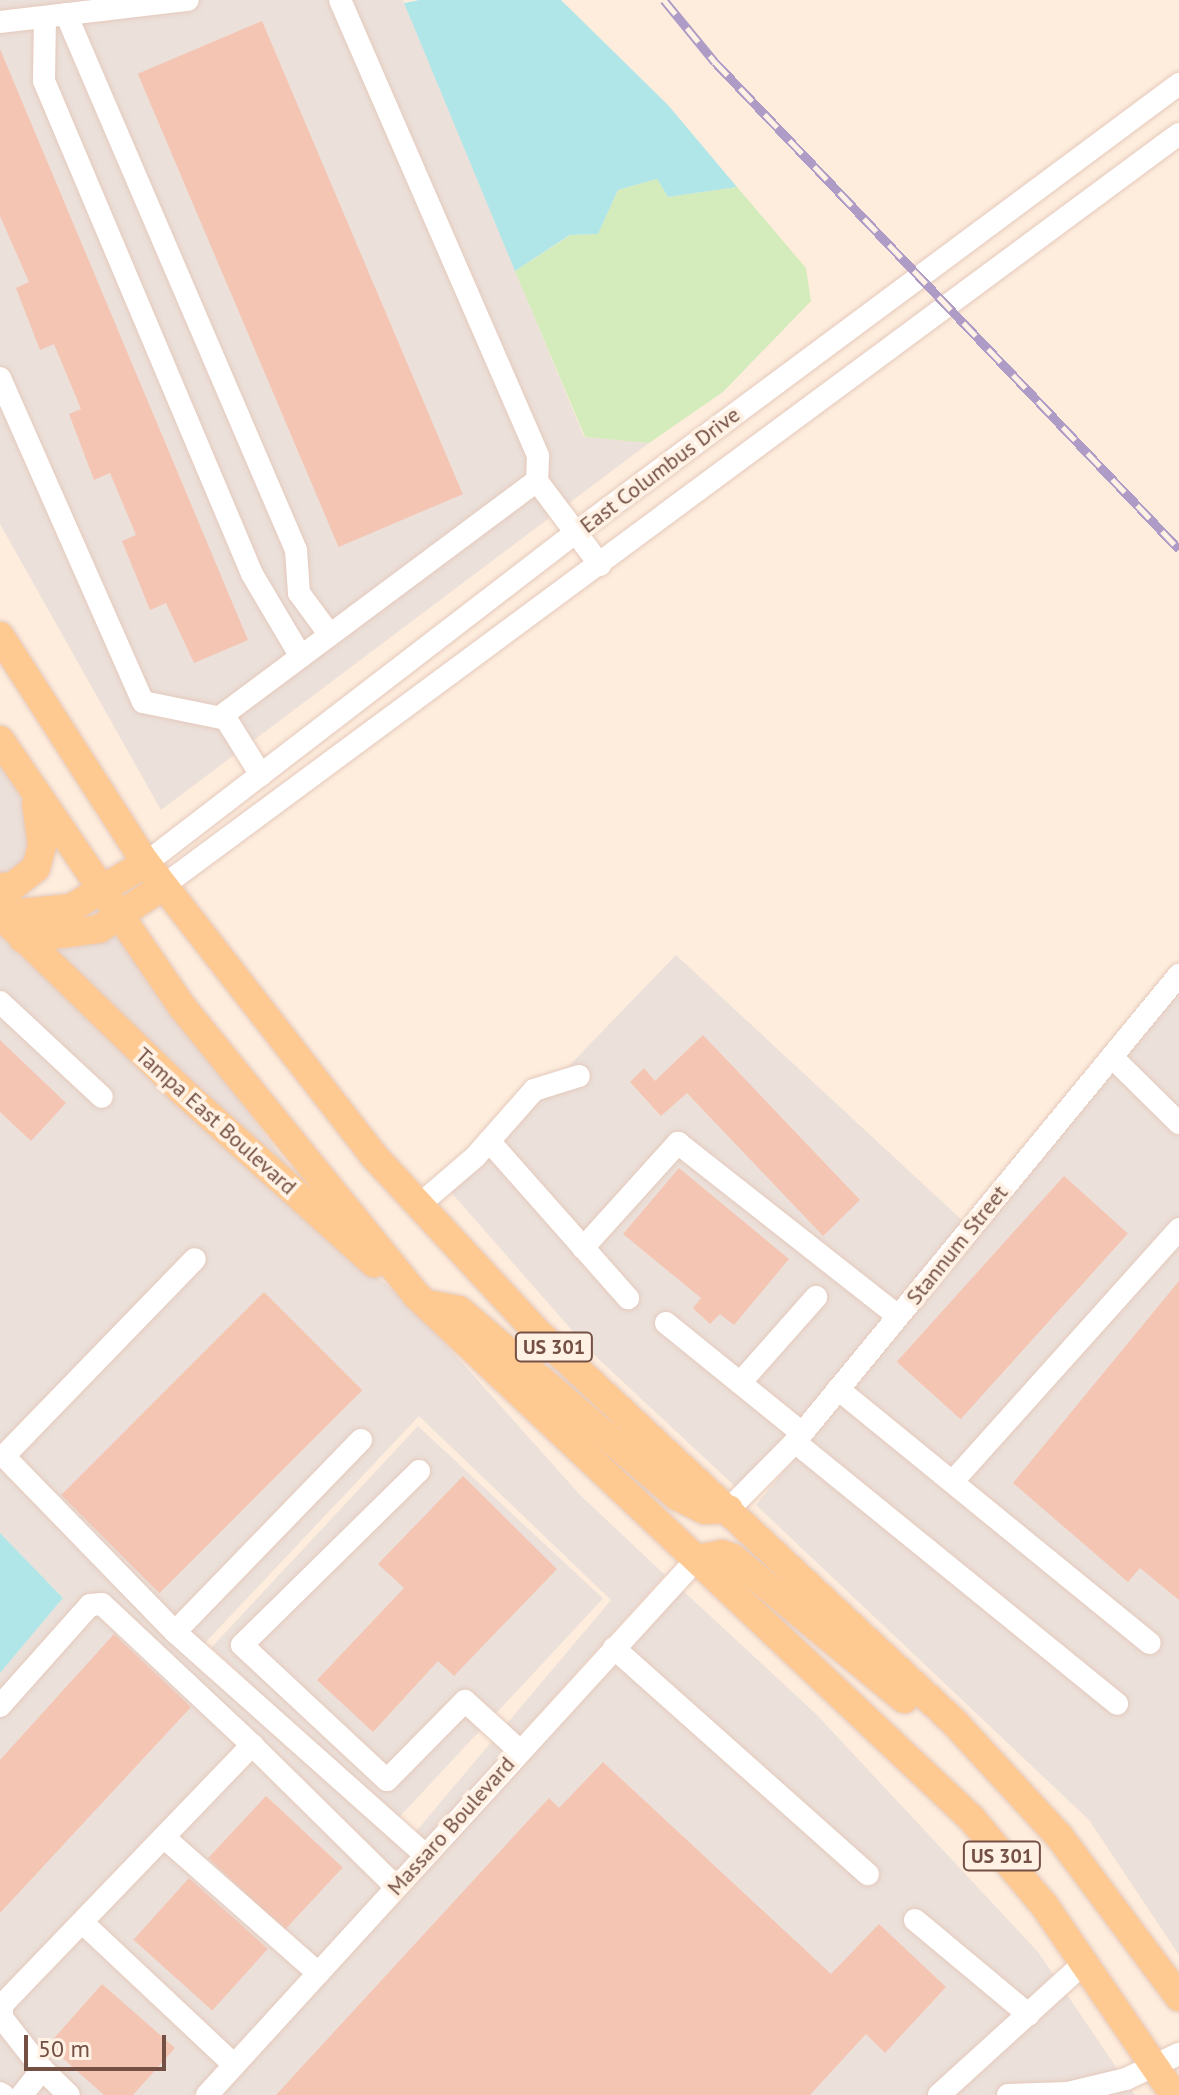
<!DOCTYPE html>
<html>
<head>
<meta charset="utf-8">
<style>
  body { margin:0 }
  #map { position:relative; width:1179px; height:2095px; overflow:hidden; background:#feeddd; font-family:"PT Sans",sans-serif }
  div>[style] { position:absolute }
  .industrial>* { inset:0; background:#ebe0da; transform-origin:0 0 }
  .green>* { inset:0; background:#d4ebbb }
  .water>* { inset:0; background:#b1e6e8 }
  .building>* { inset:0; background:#f5c5b3; transform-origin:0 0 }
  .roads { filter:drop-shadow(0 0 2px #e4c9bc) drop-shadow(0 0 2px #e4c9bc) }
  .minor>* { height:22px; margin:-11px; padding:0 11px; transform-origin:11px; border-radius:11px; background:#fff }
  .major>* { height:28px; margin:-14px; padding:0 14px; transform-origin:14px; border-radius:14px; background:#ffca92 }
  .rail>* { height:9px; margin-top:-4.5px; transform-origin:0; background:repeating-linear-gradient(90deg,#fff1e4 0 18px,#ae9cc6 0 36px); box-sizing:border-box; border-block:2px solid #ae9cc6 }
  span { translate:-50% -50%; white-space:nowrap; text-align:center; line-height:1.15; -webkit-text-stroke:8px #fff1e4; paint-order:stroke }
  .shield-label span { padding:2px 6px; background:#fff1e4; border:2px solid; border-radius:6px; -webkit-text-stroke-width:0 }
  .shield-label { font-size:20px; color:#745044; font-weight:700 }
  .street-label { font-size:22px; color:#745044 }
  .scale { position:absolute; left:24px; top:2035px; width:142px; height:36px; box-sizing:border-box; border:4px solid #745044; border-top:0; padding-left:10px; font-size:24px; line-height:28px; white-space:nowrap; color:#745044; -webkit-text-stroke:6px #fff1e4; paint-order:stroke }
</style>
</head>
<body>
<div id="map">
  <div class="industrial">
    <div style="clip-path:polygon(0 0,403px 0,584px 437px,649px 443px,161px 810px,0 524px)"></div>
    <div style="clip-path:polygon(0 760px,27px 808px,32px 845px,21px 869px,0 876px)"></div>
    <div style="clip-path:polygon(evenodd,0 930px,14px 950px,417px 1312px,580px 1495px,665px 1575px,193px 2095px,0 2095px,0 1673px,63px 1598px,0 1533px,0 930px,419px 1416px,611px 1600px,413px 1835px,202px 1646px,419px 1416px)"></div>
    <div style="clip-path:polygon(115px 932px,295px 1175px,46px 950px,74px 948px)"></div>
    <div style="clip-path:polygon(676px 955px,963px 1221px,740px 1491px,591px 1352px,449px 1190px)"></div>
    <div style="clip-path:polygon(1179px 991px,1179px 1955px,1089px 1820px,756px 1505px)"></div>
    <div style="left:418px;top:1426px;width:253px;height:303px;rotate:43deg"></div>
    <div style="clip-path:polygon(681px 1589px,816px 1714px,1038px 1952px,1135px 2095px,221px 2095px)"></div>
  </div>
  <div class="green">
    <div style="clip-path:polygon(657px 179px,668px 197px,737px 187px,806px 268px,811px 301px,723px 392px,649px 443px,585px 437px,515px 271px,571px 235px,598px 234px,618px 190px)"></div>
  </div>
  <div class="water">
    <div style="clip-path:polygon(419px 0,561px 0,668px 105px,737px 187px,668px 197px,657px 179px,618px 190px,598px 234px,570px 235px,515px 271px,404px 3px)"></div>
    <div style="clip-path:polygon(0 1533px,63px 1598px,0 1673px)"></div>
  </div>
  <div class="building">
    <div style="left:262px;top:21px;width:514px;height:135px;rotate:67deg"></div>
    <div style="clip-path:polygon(0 49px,248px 640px,194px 663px,166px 603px,150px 610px,122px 541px,136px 535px,110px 473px,94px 480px,69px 414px,81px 409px,54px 344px,40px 350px,16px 288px,29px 282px,0 216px)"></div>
    <div style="clip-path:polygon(703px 1035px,860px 1200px,823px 1236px,687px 1093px,661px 1116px,630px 1082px,644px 1068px,655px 1081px)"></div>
    <div style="clip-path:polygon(0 1040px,66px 1103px,31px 1141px,0 1112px)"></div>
    <div style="clip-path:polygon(679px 1168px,789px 1259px,734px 1325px,720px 1314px,710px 1324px,693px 1308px,701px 1298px,623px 1234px)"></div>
    <div style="left:1064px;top:1176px;width:86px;height:250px;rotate:42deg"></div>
    <div style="clip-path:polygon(1179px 1281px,1179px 1600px,1140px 1568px,1128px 1582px,1013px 1483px)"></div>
    <div style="left:264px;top:1292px;width:139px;height:287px;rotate:45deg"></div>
    <div style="clip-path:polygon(463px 1476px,557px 1569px,454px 1676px,438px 1661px,373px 1732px,317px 1680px,404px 1588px,378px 1564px)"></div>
    <div style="clip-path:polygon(114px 1634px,191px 1707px,0 1913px,0 1760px)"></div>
    <div style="clip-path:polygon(603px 1762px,831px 1974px,879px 1924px,946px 1987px,885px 2053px,866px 2034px,810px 2095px,276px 2095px,549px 1798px,559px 1808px)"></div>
    <div style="left:266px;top:1796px;width:105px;height:85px;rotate:43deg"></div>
    <div style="left:189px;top:1878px;width:106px;height:83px;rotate:42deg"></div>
    <div style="clip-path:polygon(102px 1984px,175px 2048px,133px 2095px,104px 2095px,48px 2045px)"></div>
  </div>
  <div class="roads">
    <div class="minor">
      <div style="left:340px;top:0;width:497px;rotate:66.5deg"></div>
      <div style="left:538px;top:456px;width:25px;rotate:92deg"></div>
      <div style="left:66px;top:14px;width:583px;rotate:66.78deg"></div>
      <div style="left:296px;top:550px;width:43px;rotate:86deg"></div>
      <div style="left:299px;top:593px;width:52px;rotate:53.6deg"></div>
      <div style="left:45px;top:17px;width:64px;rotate:90.9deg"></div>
      <div style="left:44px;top:81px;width:535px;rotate:67.12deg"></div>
      <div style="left:252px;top:574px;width:96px;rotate:59.4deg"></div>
      <div style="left:0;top:22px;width:189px;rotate:-6.7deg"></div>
      <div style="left:0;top:378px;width:354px;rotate:66.2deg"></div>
      <div style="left:143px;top:702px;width:85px;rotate:11.6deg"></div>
      <div style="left:226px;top:719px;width:66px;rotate:58deg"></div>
      <div style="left:220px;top:717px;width:395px;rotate:-36.7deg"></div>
      <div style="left:537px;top:481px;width:105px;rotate:53.1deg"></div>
      <div style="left:146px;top:863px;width:541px;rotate:-37.57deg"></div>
      <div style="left:575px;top:533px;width:753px;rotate:-36.63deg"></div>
      <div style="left:163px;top:886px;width:1264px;rotate:-36.51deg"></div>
      <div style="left:0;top:1002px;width:139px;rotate:43deg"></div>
      <div style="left:1112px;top:1057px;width:94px;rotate:44.6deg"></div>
      <div style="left:489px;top:1141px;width:210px;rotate:48.5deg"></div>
      <div style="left:419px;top:1205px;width:74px;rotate:-40.6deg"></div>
      <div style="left:475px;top:1157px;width:89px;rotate:-48.6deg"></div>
      <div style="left:534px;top:1090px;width:47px;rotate:-17.3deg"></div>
      <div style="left:583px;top:1248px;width:142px;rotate:-47.9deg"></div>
      <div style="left:678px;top:1143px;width:280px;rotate:38.2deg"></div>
      <div style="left:666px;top:1323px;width:175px;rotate:39deg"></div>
      <div style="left:740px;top:1383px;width:115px;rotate:-48.5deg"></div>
      <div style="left:838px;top:1389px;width:402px;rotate:39.2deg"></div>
      <div style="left:361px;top:1440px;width:267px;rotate:134.1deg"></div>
      <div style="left:175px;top:1632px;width:335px;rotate:41.7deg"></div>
      <div style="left:795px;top:1442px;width:415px;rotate:39.1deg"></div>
      <div style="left:419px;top:1471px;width:248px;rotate:135.5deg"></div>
      <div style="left:242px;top:1645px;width:198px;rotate:43deg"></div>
      <div style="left:387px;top:1780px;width:111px;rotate:-45.4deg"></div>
      <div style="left:465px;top:1701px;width:74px;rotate:42.3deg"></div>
      <div style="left:955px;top:1479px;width:336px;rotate:-48.1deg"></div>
      <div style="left:729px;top:1509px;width:94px;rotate:-45.4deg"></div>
      <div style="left:795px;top:1442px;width:605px;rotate:-50.57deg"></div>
      <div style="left:175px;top:1632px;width:245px;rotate:-134.2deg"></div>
      <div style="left:4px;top:1456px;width:274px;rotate:-45.9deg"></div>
      <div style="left:614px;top:1648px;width:340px;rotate:41.7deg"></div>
      <div style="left:0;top:1706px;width:135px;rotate:-48.3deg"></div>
      <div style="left:90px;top:1605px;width:12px;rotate:-5deg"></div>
      <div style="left:102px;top:1604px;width:206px;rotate:43.2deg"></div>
      <div style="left:166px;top:1839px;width:203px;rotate:41.4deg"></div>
      <div style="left:915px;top:1920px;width:148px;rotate:39.8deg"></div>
      <div style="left:83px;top:1923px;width:207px;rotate:43.2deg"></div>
      <div style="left:42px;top:2069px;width:37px;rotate:44deg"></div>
      <div style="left:0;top:2093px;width:4px;rotate:34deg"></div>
      <div style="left:22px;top:2095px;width:33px;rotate:-52deg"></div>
      <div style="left:42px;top:2069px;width:65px;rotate:-128.1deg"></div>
      <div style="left:2px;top:2018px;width:13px;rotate:-90deg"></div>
      <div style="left:2px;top:2005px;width:361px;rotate:-46.1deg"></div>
      <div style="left:252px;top:1745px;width:202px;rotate:44.6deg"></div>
      <div style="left:207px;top:2095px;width:726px;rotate:-47.57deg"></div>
      <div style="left:939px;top:2095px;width:197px;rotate:-42.3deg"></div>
      <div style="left:1008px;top:2095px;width:60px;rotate:-1.9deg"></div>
      <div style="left:1068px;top:2093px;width:60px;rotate:-13.6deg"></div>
      <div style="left:1126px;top:2079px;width:59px;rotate:-25.3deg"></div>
    </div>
    <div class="major">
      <div style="left:0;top:636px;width:270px;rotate:57.3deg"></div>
      <div style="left:146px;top:863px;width:370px;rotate:52.1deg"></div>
      <div style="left:373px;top:1155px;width:243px;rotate:47.2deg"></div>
      <div style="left:538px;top:1333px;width:571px;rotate:43.08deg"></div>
      <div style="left:955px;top:1723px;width:154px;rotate:47.4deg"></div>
      <div style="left:1059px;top:1836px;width:201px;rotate:53.3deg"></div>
      <div style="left:0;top:740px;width:325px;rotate:55.7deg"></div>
      <div style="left:183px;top:1008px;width:370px;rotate:50.9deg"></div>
      <div style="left:416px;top:1295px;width:764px;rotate:43.3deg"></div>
      <div style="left:972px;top:1819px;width:112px;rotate:50.1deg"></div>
      <div style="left:1044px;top:1905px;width:230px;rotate:55.6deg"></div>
      <div style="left:0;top:887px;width:13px;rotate:-4deg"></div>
      <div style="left:13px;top:886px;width:29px;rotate:-38deg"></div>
      <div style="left:36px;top:868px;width:23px;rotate:-75deg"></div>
      <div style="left:42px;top:846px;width:43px;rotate:-97.9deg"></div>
      <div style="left:0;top:906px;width:20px;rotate:20deg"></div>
      <div style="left:19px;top:913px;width:52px;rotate:-5.5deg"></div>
      <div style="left:71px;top:908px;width:87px;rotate:-31deg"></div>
      <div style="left:0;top:915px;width:253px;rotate:44deg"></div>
      <div style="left:182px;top:1091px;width:258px;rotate:41.9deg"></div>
      <div style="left:23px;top:939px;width:77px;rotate:-7.5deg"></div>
      <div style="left:99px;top:929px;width:77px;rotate:-33.9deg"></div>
      <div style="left:433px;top:1305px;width:26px;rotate:11deg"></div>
      <div style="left:459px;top:1310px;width:287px;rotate:40.5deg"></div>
      <div style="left:677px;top:1496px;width:31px;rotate:27deg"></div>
      <div style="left:705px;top:1510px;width:24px;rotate:-2deg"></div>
      <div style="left:697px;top:1559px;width:25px;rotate:-11deg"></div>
      <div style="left:722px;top:1554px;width:12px;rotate:20deg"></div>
      <div style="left:733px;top:1558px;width:222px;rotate:39.5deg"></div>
    </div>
  </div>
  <div class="rail">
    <div style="left:664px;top:0;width:80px;rotate:50.6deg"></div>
    <div style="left:715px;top:62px;width:673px;rotate:46.39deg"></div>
  </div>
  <div class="shield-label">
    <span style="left:554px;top:1347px">US 301</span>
    <span style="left:1002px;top:1856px">US 301</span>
  </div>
  <div class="street-label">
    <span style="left:660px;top:470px;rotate:-37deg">East Columbus Drive</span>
    <span style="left:216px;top:1121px;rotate:42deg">Tampa East Boulevard</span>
    <span style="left:957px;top:1245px;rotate:-51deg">Stannum Street</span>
    <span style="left:451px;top:1826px;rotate:-48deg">Massaro Boulevard</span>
  </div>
  <div class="scale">50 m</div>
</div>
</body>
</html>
